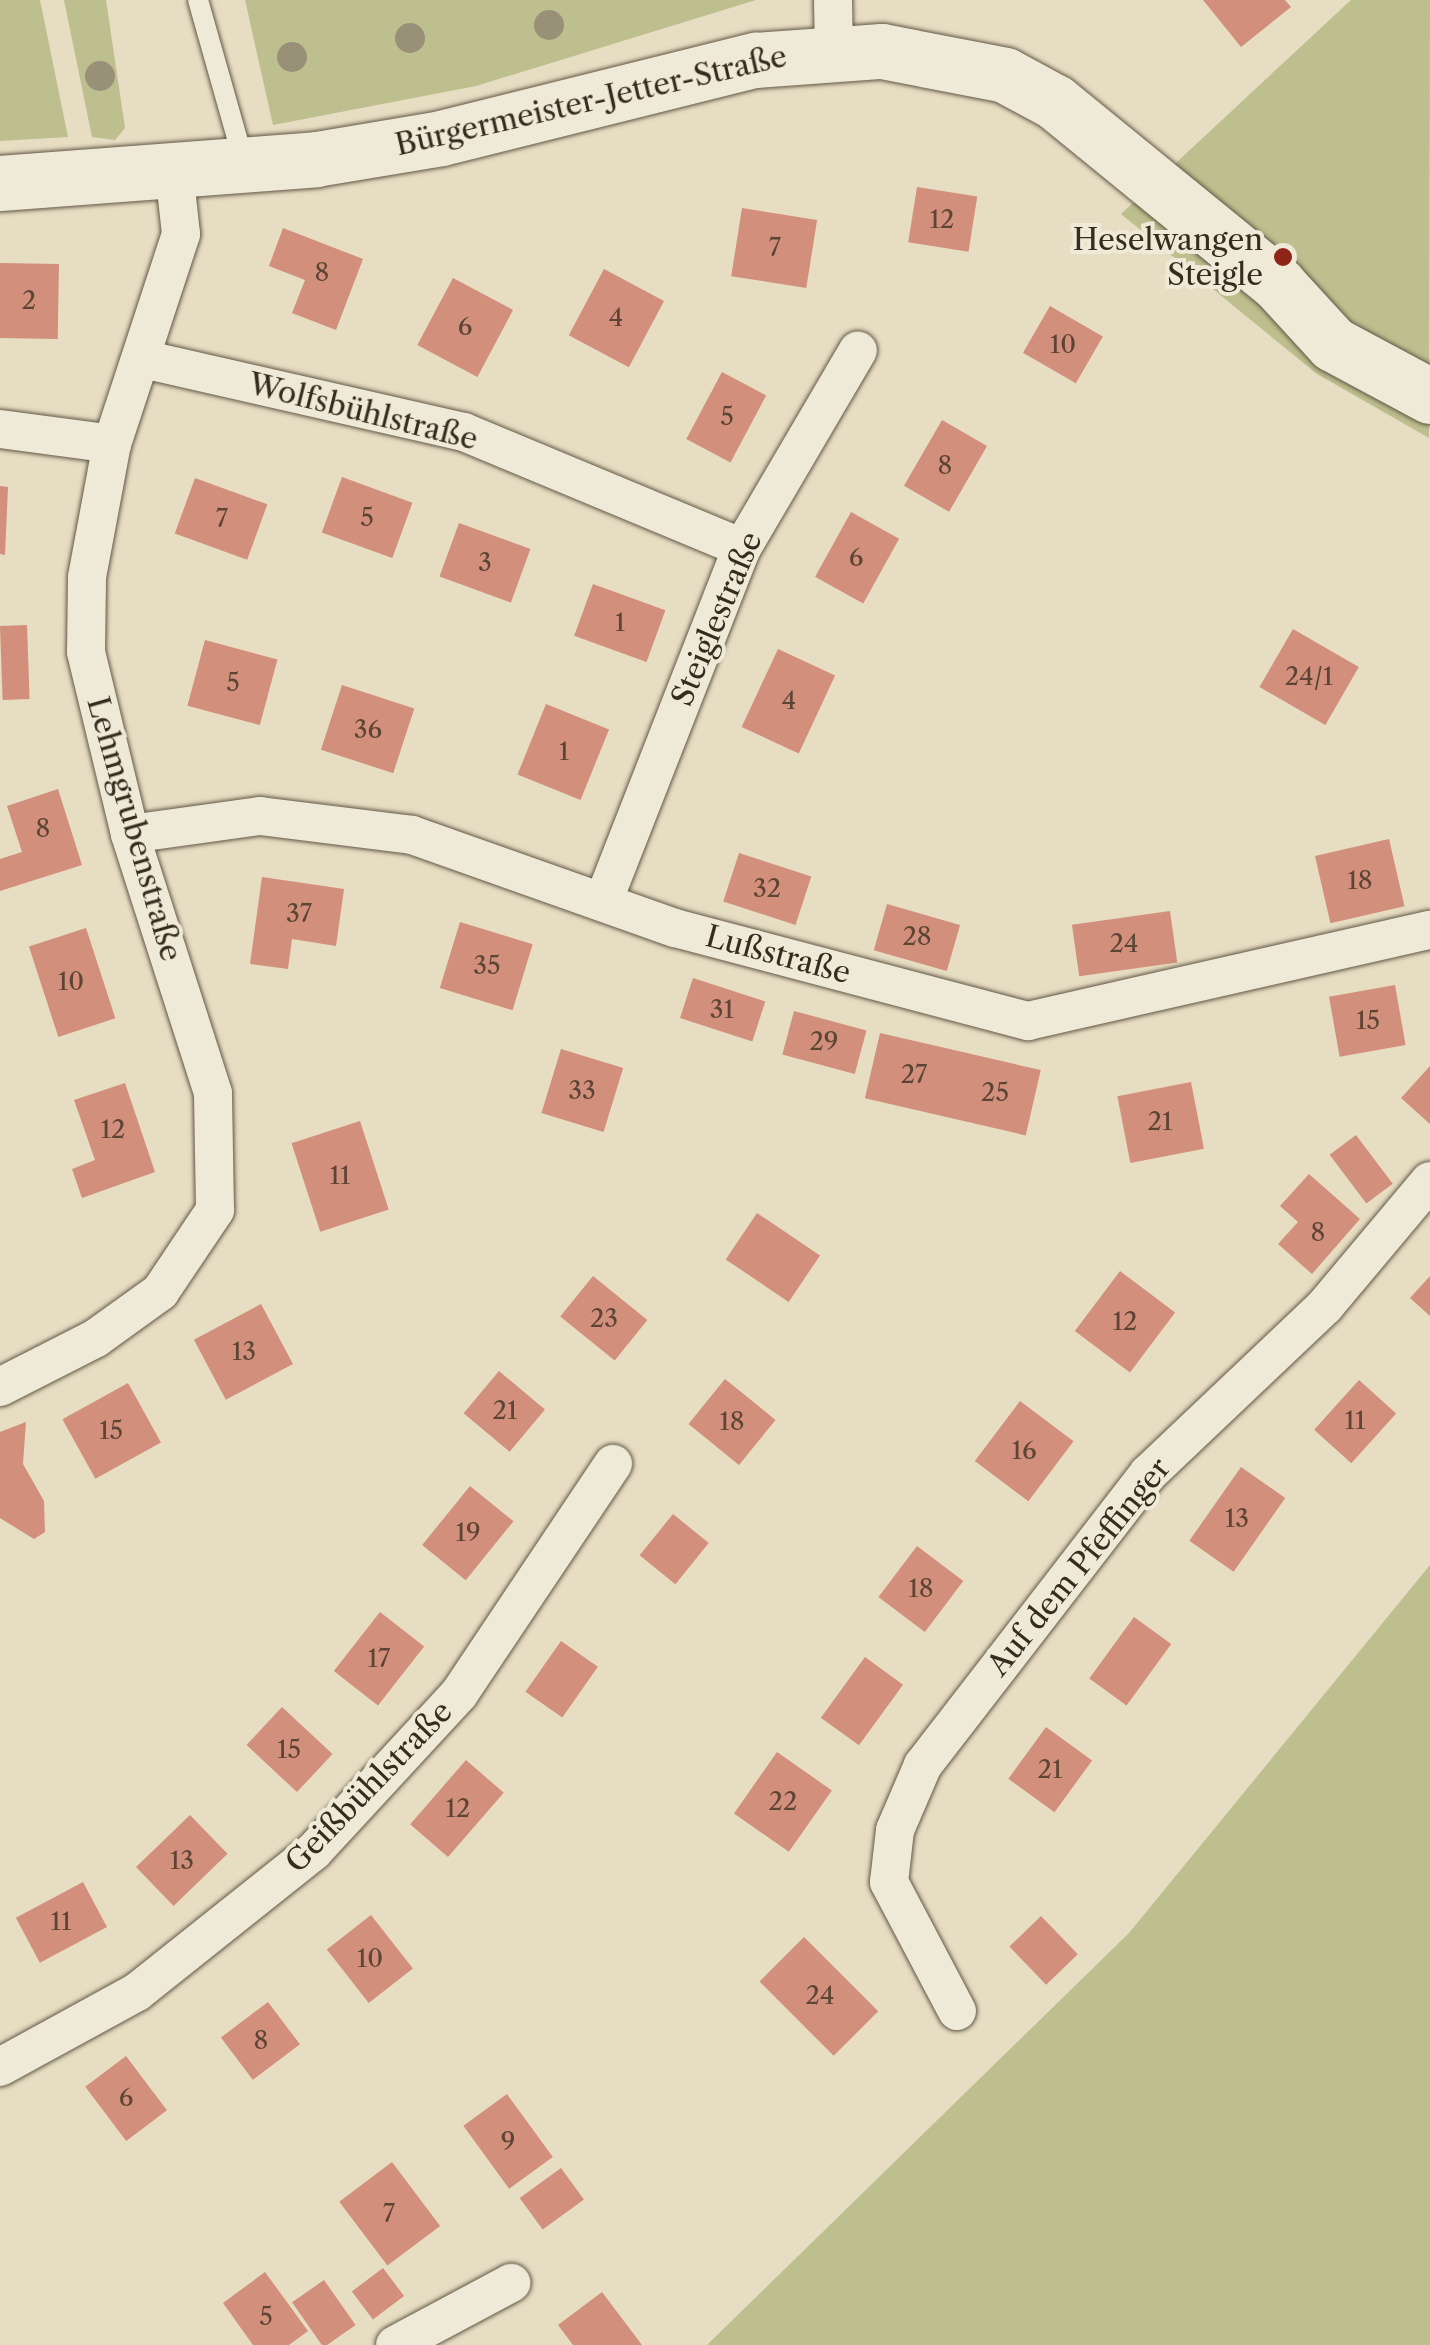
<!DOCTYPE html>
<html>
<head>
<meta charset="utf-8">
<style>
  body { margin:0 }
  #map { position:relative; width:1430px; height:2345px; overflow:hidden; background:#e7ddc2; font-family:"Libre Caslon Text",serif }
  div>[style] { position:absolute }
  .green>* { inset:0; background:#bdbf8e }
  .building>* { inset:0; background:#d28f7b; transform-origin:0 0 }
  .roads { filter:drop-shadow(0 0 2px #625847) drop-shadow(0 0 2px #625847) }
  .lane>* { height:20px; margin:-10px; padding:0 10px; transform-origin:10px; border-radius:10px; background:#efe9d7 }
  .street>* { height:38px; margin:-19px; padding:0 19px; transform-origin:19px; border-radius:19px; background:#efe9d7 }
  .secondary>* { height:55px; margin:-27.5px; padding:0 27.5px; transform-origin:27.5px; border-radius:27.5px; background:#efe9d7 }
  .trees>* { width:30px; height:30px; margin:-15px; border-radius:50%; background:#989077 }
  .dots>* { width:28px; height:28px; translate:-50% -50%; box-sizing:border-box; border:5px solid #efe9d7; border-radius:50% }
  span { translate:-50% -50%; white-space:nowrap; text-align:center; line-height:1.15; -webkit-text-stroke:8px #efe9d7; paint-order:stroke }
  .number-label { font-size:25px; color:#5d4535 }
  .number-label span { -webkit-text-stroke-width:0 }
  .street-label { font-size:30px; color:#362c1e }
  .poi-label { font-size:30px; color:#362c1e }
  .right { translate:-100% -50%; text-align:right }
</style>
</head>
<body>
<div id="map">
  <div class="green">
    <div style="clip-path:polygon(0 0,40px 0,68px 137px,0 141px)"></div>
    <div style="clip-path:polygon(64px 0,106px 0,125px 128px,115px 140px,92px 137px)"></div>
    <div style="clip-path:polygon(245px 0,756px 0,476px 86px,273px 125px)"></div>
    <div style="clip-path:polygon(1351px 0,1430px 0,1429px 438px,1317px 374px,1121px 214px)"></div>
    <div style="clip-path:polygon(1430px 1565px,1430px 2345px,707px 2345px,1129px 1933px)"></div>
  </div>
  <div class="building">
    <div style="clip-path:polygon(1203px 0,1285px 0,1291px 7px,1241px 47px)"></div>
    <div style="left:917px;top:187px;width:61px;height:56px;rotate:9deg"></div>
    <div style="left:742px;top:208px;width:76px;height:69px;rotate:9deg"></div>
    <div style="clip-path:polygon(283px 228px,363px 259px,336px 330px,292px 313px,305px 280px,269px 266px)"></div>
    <div style="left:0;top:263px;width:59px;height:75px;rotate:1deg"></div>
    <div style="left:604px;top:269px;width:68px;height:75px;rotate:28deg"></div>
    <div style="left:453px;top:278px;width:68px;height:76px;rotate:28deg"></div>
    <div style="left:1050px;top:306px;width:61px;height:54px;rotate:30deg"></div>
    <div style="left:722px;top:372px;width:50px;height:76px;rotate:28deg"></div>
    <div style="left:942px;top:420px;width:52px;height:76px;rotate:30deg"></div>
    <div style="left:342px;top:477px;width:75px;height:59px;rotate:20deg"></div>
    <div style="left:195px;top:478px;width:77px;height:59px;rotate:20deg"></div>
    <div style="clip-path:polygon(0 486px,8px 487px,5px 555px,0 554px)"></div>
    <div style="left:851px;top:512px;width:55px;height:74px;rotate:29deg"></div>
    <div style="left:459px;top:523px;width:76px;height:57px;rotate:20deg"></div>
    <div style="left:593px;top:584px;width:77px;height:55px;rotate:20deg"></div>
    <div style="left:27px;top:625px;width:74px;height:27px;rotate:88deg"></div>
    <div style="left:1293px;top:629px;width:76px;height:67px;rotate:30deg"></div>
    <div style="left:205px;top:640px;width:75px;height:68px;rotate:15deg"></div>
    <div style="left:778px;top:649px;width:63px;height:86px;rotate:25deg"></div>
    <div style="left:342px;top:685px;width:76px;height:68px;rotate:18deg"></div>
    <div style="left:546px;top:704px;width:68px;height:76px;rotate:22deg"></div>
    <div style="clip-path:polygon(58px 789px,82px 865px,0 891px,0 859px,22px 852px,7px 806px)"></div>
    <div style="left:1389px;top:839px;width:69px;height:76px;rotate:77deg"></div>
    <div style="left:739px;top:853px;width:76px;height:51px;rotate:18deg"></div>
    <div style="clip-path:polygon(262px 877px,344px 889px,336px 946px,292px 939px,288px 969px,250px 964px)"></div>
    <div style="left:887px;top:904px;width:76px;height:48px;rotate:16deg"></div>
    <div style="left:1170px;top:911px;width:52px;height:99px;rotate:82deg"></div>
    <div style="left:460px;top:922px;width:76px;height:69px;rotate:17deg"></div>
    <div style="left:86px;top:928px;width:95px;height:60px;rotate:72deg"></div>
    <div style="left:693px;top:978px;width:76px;height:42px;rotate:18deg"></div>
    <div style="left:1395px;top:985px;width:61px;height:67px;rotate:80deg"></div>
    <div style="left:794px;top:1011px;width:75px;height:45px;rotate:15deg"></div>
    <div style="left:880px;top:1033px;width:165px;height:67px;rotate:13deg"></div>
    <div style="left:561px;top:1049px;width:65px;height:67px;rotate:17deg"></div>
    <div style="clip-path:polygon(1430px 1066px,1430px 1124px,1401px 1098px)"></div>
    <div style="left:1191px;top:1082px;width:68px;height:75px;rotate:79deg"></div>
    <div style="clip-path:polygon(125px 1083px,155px 1172px,82px 1198px,72px 1169px,95px 1160px,74px 1100px)"></div>
    <div style="left:360px;top:1121px;width:93px;height:72px;rotate:72deg"></div>
    <div style="left:1356px;top:1135px;width:61px;height:33px;rotate:53deg"></div>
    <div style="clip-path:polygon(1309px 1174px,1360px 1219px,1312px 1274px,1278px 1244px,1298px 1222px,1280px 1206px)"></div>
    <div style="left:757px;top:1213px;width:76px;height:56px;rotate:34deg"></div>
    <div style="left:1120px;top:1271px;width:69px;height:75px;rotate:37deg"></div>
    <div style="left:593px;top:1276px;width:70px;height:52px;rotate:39deg"></div>
    <div style="clip-path:polygon(1430px 1276px,1430px 1316px,1410px 1298px)"></div>
    <div style="left:261px;top:1304px;width:68px;height:76px;rotate:62deg"></div>
    <div style="left:499px;top:1371px;width:60px;height:55px;rotate:40deg"></div>
    <div style="left:725px;top:1379px;width:65px;height:58px;rotate:39deg"></div>
    <div style="left:1359px;top:1380px;width:50px;height:67px;rotate:42deg"></div>
    <div style="left:128px;top:1383px;width:68px;height:75px;rotate:61deg"></div>
    <div style="left:1020px;top:1401px;width:67px;height:75px;rotate:37deg"></div>
    <div style="clip-path:polygon(26px 1422px,23px 1464px,44px 1501px,45px 1532px,34px 1539px,0 1518px,0 1432px)"></div>
    <div style="left:1241px;top:1467px;width:54px;height:90px;rotate:35deg"></div>
    <div style="left:470px;top:1486px;width:56px;height:76px;rotate:39deg"></div>
    <div style="left:673px;top:1514px;width:46px;height:53px;rotate:39deg"></div>
    <div style="left:917px;top:1546px;width:58px;height:64px;rotate:37deg"></div>
    <div style="left:380px;top:1612px;width:56px;height:75px;rotate:38deg"></div>
    <div style="left:1134px;top:1617px;width:46px;height:76px;rotate:36deg"></div>
    <div style="left:561px;top:1641px;width:45px;height:62px;rotate:35deg"></div>
    <div style="left:865px;top:1657px;width:47px;height:75px;rotate:36deg"></div>
    <div style="left:282px;top:1707px;width:69px;height:52px;rotate:43deg"></div>
    <div style="left:1046px;top:1727px;width:57px;height:64px;rotate:36deg"></div>
    <div style="left:777px;top:1752px;width:67px;height:75px;rotate:35deg"></div>
    <div style="left:466px;top:1760px;width:50px;height:85px;rotate:41deg"></div>
    <div style="left:190px;top:1815px;width:54px;height:75px;rotate:46deg"></div>
    <div style="left:83px;top:1882px;width:51px;height:76px;rotate:62deg"></div>
    <div style="left:371px;top:1915px;width:68px;height:56px;rotate:52deg"></div>
    <div style="left:1041px;top:1916px;width:53px;height:44px;rotate:46deg"></div>
    <div style="left:804px;top:1937px;width:105px;height:63px;rotate:45deg"></div>
    <div style="left:268px;top:2002px;width:53px;height:59px;rotate:53deg"></div>
    <div style="left:126px;top:2056px;width:68px;height:51px;rotate:53deg"></div>
    <div style="left:507px;top:2094px;width:78px;height:54px;rotate:54deg"></div>
    <div style="left:392px;top:2162px;width:80px;height:66px;rotate:53deg"></div>
    <div style="left:561px;top:2168px;width:39px;height:51px;rotate:54deg"></div>
    <div style="left:383px;top:2268px;width:35px;height:39px;rotate:53deg"></div>
    <div style="clip-path:polygon(265px 2272px,308px 2331px,289px 2345px,253px 2345px,223px 2303px)"></div>
    <div style="left:324px;top:2280px;width:55px;height:39px;rotate:55deg"></div>
    <div style="clip-path:polygon(602px 2292px,642px 2345px,573px 2345px,558px 2325px)"></div>
  </div>
  <div class="roads">
    <div class="lane">
      <div style="left:198px;top:0;width:169px;rotate:74.2deg"></div>
    </div>
    <div class="street">
      <div style="left:833px;top:0;width:51px;rotate:88.9deg"></div>
      <div style="left:147px;top:360px;width:325px;rotate:12.8deg"></div>
      <div style="left:464px;top:432px;width:301px;rotate:22.6deg"></div>
      <div style="left:0;top:429px;width:113px;rotate:7.6deg"></div>
      <div style="left:130px;top:834px;width:131px;rotate:-7.9deg"></div>
      <div style="left:260px;top:816px;width:153px;rotate:7.1deg"></div>
      <div style="left:412px;top:835px;width:279px;rotate:19.5deg"></div>
      <div style="left:675px;top:928px;width:365px;rotate:14.8deg"></div>
      <div style="left:1028px;top:1021px;width:412px;rotate:-12.8deg"></div>
      <div style="left:603px;top:902px;width:380px;rotate:-68.6deg"></div>
      <div style="left:742px;top:548px;width:229px;rotate:-59.6deg"></div>
      <div style="left:0;top:1387px;width:108px;rotate:-27deg"></div>
      <div style="left:96px;top:1338px;width:79px;rotate:-35.7deg"></div>
      <div style="left:160px;top:1292px;width:99px;rotate:-56.1deg"></div>
      <div style="left:215px;top:1210px;width:117px;rotate:-91deg"></div>
      <div style="left:213px;top:1093px;width:272px;rotate:-107.8deg"></div>
      <div style="left:130px;top:834px;width:187px;rotate:-103.6deg"></div>
      <div style="left:86px;top:652px;width:75px;rotate:-89.2deg"></div>
      <div style="left:87px;top:577px;width:135px;rotate:-79.4deg"></div>
      <div style="left:112px;top:444px;width:221px;rotate:-71.8deg"></div>
      <div style="left:181px;top:234px;width:63px;rotate:-96.3deg"></div>
      <div style="left:957px;top:2011px;width:146px;rotate:-117.8deg"></div>
      <div style="left:889px;top:1882px;width:52px;rotate:-83.4deg"></div>
      <div style="left:895px;top:1830px;width:71px;rotate:-66.7deg"></div>
      <div style="left:923px;top:1765px;width:368px;rotate:-52.3deg"></div>
      <div style="left:1148px;top:1474px;width:244px;rotate:-43.5deg"></div>
      <div style="left:1325px;top:1306px;width:163px;rotate:-50deg"></div>
      <div style="left:0;top:2067px;width:156px;rotate:-28.7deg"></div>
      <div style="left:137px;top:1992px;width:226px;rotate:-38.5deg"></div>
      <div style="left:314px;top:1851px;width:214px;rotate:-47.3deg"></div>
      <div style="left:459px;top:1694px;width:277px;rotate:-56.2deg"></div>
      <div style="left:395px;top:2345px;width:132px;rotate:-28.1deg"></div>
    </div>
    <div class="secondary">
      <div style="left:0;top:183px;width:317px;rotate:-4.3deg"></div>
      <div style="left:316px;top:159px;width:127px;rotate:-9.5deg"></div>
      <div style="left:441px;top:138px;width:324px;rotate:-14deg"></div>
      <div style="left:755px;top:60px;width:127px;rotate:-4.1deg"></div>
      <div style="left:882px;top:51px;width:125px;rotate:11deg"></div>
      <div style="left:1005px;top:75px;width:57px;rotate:28.4deg"></div>
      <div style="left:1055px;top:102px;width:288px;rotate:39.2deg"></div>
      <div style="left:1278px;top:284px;width:81px;rotate:47.5deg"></div>
      <div style="left:1333px;top:344px;width:110px;rotate:28.2deg"></div>
    </div>
  </div>
  <div class="trees">
    <div style="left:549px;top:25px"></div>
    <div style="left:410px;top:38px"></div>
    <div style="left:292px;top:57px"></div>
    <div style="left:100px;top:76px"></div>
  </div>
  <div class="dots">
    <div style="left:1283px;top:257px;background:#8f2418"></div>
  </div>
  <div class="number-label">
    <span style="left:942px;top:220px">12</span>
    <span style="left:775px;top:248px">7</span>
    <span style="left:322px;top:273px">8</span>
    <span style="left:29px;top:301px">2</span>
    <span style="left:616px;top:318px">4</span>
    <span style="left:465px;top:327px">6</span>
    <span style="left:1063px;top:345px">10</span>
    <span style="left:727px;top:417px">5</span>
    <span style="left:945px;top:466px">8</span>
    <span style="left:367px;top:518px">5</span>
    <span style="left:222px;top:519px">7</span>
    <span style="left:856px;top:558px">6</span>
    <span style="left:485px;top:563px">3</span>
    <span style="left:620px;top:623px">1</span>
    <span style="left:1309px;top:677px">24/1</span>
    <span style="left:233px;top:683px">5</span>
    <span style="left:789px;top:701px">4</span>
    <span style="left:368px;top:730px">36</span>
    <span style="left:564px;top:752px">1</span>
    <span style="left:43px;top:829px">8</span>
    <span style="left:1360px;top:881px">18</span>
    <span style="left:767px;top:889px">32</span>
    <span style="left:299px;top:914px">37</span>
    <span style="left:917px;top:937px">28</span>
    <span style="left:1124px;top:944px">24</span>
    <span style="left:487px;top:966px">35</span>
    <span style="left:71px;top:982px">10</span>
    <span style="left:722px;top:1010px">31</span>
    <span style="left:1368px;top:1021px">15</span>
    <span style="left:824px;top:1042px">29</span>
    <span style="left:914px;top:1075px">27</span>
    <span style="left:582px;top:1091px">33</span>
    <span style="left:995px;top:1093px">25</span>
    <span style="left:1160px;top:1122px">21</span>
    <span style="left:113px;top:1130px">12</span>
    <span style="left:340px;top:1176px">11</span>
    <span style="left:1318px;top:1233px">8</span>
    <span style="left:604px;top:1319px">23</span>
    <span style="left:1125px;top:1322px">12</span>
    <span style="left:244px;top:1352px">13</span>
    <span style="left:505px;top:1411px">21</span>
    <span style="left:1355px;top:1421px">11</span>
    <span style="left:732px;top:1422px">18</span>
    <span style="left:111px;top:1431px">15</span>
    <span style="left:1024px;top:1451px">16</span>
    <span style="left:1237px;top:1519px">13</span>
    <span style="left:468px;top:1533px">19</span>
    <span style="left:921px;top:1589px">18</span>
    <span style="left:379px;top:1659px">17</span>
    <span style="left:289px;top:1750px">15</span>
    <span style="left:1050px;top:1770px">21</span>
    <span style="left:783px;top:1802px">22</span>
    <span style="left:458px;top:1809px">12</span>
    <span style="left:182px;top:1861px">13</span>
    <span style="left:61px;top:1922px">11</span>
    <span style="left:370px;top:1959px">10</span>
    <span style="left:820px;top:1996px">24</span>
    <span style="left:261px;top:2041px">8</span>
    <span style="left:126px;top:2098px">6</span>
    <span style="left:508px;top:2142px">9</span>
    <span style="left:389px;top:2214px">7</span>
    <span style="left:266px;top:2317px">5</span>
  </div>
  <div class="street-label">
    <span style="left:591px;top:101px;rotate:-13deg">Bürgermeister-Jetter-Straße</span>
    <span style="left:363px;top:412px;rotate:14deg">Wolfsbühlstraße</span>
    <span style="left:717px;top:619px;rotate:-67deg">Steiglestraße</span>
    <span style="left:134px;top:829px;rotate:74deg">Lehmgrubenstraße</span>
    <span style="left:778px;top:955px;rotate:15deg">Lußstraße</span>
    <span style="left:1079px;top:1567px;rotate:-51deg">Auf dem Pfeffinger</span>
    <span style="left:369px;top:1787px;rotate:-46deg">Geißbühlstraße</span>
  </div>
  <div class="poi-label">
    <span class="right" style="left:1263px;top:257px">Heselwangen<br>Steigle</span>
  </div>
</div>
</body>
</html>
